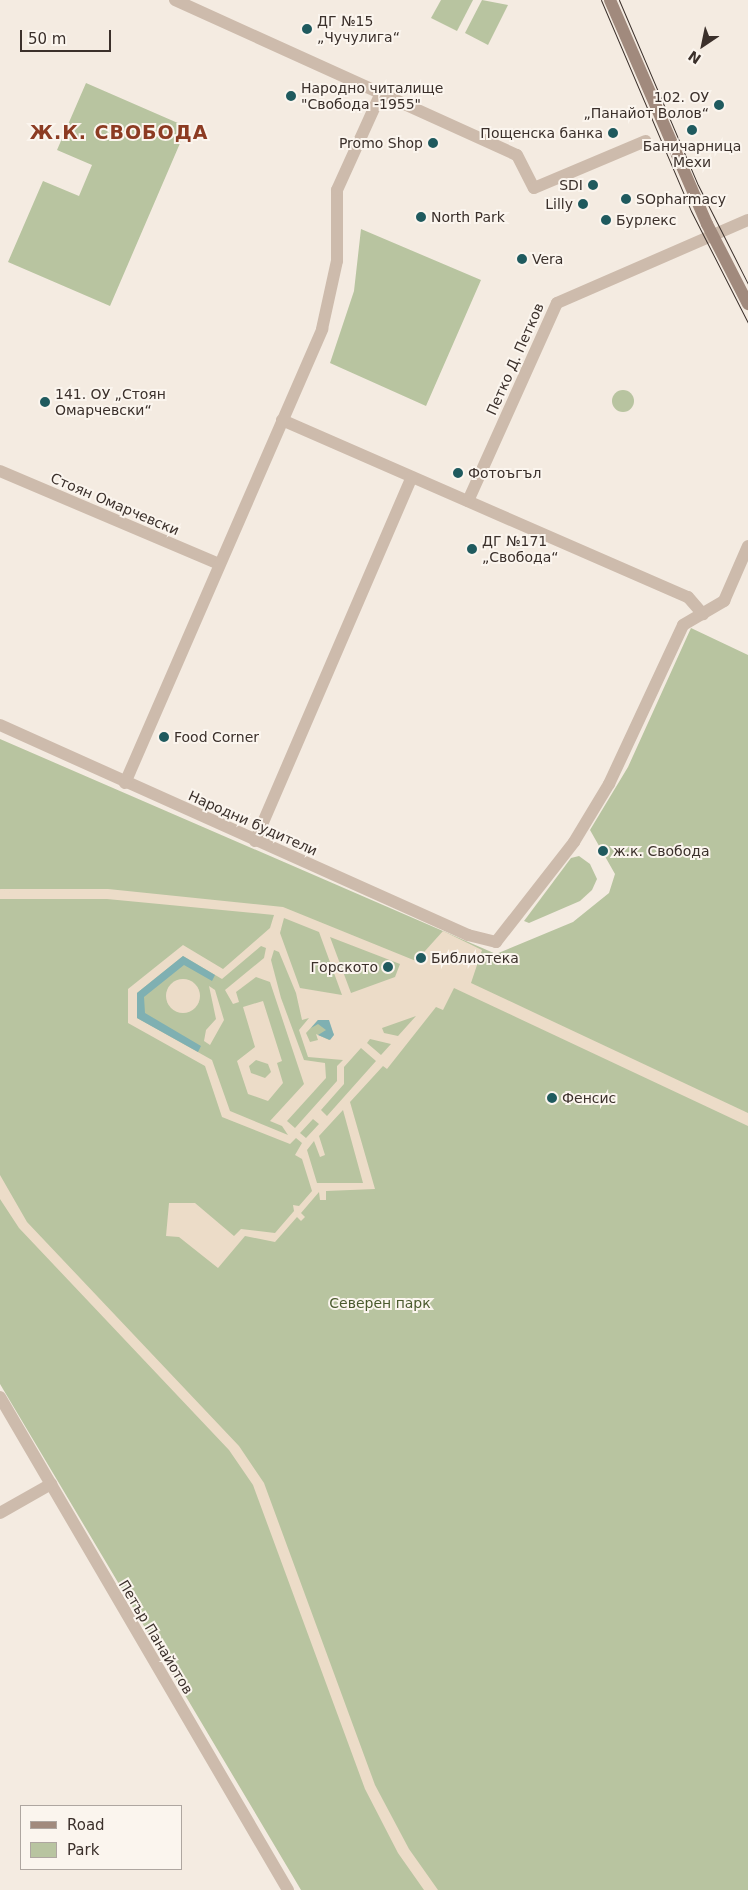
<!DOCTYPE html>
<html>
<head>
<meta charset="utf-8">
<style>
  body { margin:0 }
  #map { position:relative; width:748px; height:1890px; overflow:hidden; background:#f4ebe1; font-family:"DejaVu Sans",sans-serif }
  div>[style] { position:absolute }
  .green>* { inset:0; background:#b8c4a0 }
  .round { border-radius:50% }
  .plaza>* { inset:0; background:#ecdcc8 }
  .water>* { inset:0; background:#7fb0b2 }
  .street>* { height:12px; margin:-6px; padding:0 6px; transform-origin:6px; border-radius:6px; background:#cdbbac }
  .secondary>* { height:12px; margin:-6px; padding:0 6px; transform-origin:6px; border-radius:6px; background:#a18a7d }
  .tram>* { height:1px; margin:-0.5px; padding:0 0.5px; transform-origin:0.5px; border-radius:0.5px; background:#3b302b }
  .dots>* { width:14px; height:14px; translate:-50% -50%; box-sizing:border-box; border:2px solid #fbf5ee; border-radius:50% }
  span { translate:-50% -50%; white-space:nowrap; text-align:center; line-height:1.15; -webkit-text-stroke:4px #fbf5ee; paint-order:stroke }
  .poi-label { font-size:14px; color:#3b302b }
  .left { translate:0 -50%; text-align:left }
  .right { translate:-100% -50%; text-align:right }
  .street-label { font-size:14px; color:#3b302b }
  .park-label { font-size:14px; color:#4a5a2e }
  .district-label { font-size:19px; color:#8c3b22; font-weight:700; letter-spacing:1px }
  .legend { position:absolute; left:20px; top:1805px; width:162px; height:65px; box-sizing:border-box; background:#fbf5ee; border:1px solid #aea6a0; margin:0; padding:6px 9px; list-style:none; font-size:15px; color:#3b302b }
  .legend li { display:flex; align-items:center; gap:10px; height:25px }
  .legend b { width:25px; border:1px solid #aea6a0 }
  .north { position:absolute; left:678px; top:20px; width:50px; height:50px; -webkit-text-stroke:4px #fbf5ee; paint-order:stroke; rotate:214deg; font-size:14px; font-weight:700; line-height:20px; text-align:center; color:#3b302b }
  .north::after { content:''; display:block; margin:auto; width:18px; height:22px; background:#3b302b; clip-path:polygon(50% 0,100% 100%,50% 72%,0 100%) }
  .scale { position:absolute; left:20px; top:30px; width:91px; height:22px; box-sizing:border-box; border:2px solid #3b302b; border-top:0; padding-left:6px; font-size:15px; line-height:18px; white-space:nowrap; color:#3b302b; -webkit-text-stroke:4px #fbf5ee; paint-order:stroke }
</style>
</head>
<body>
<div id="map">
  <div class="green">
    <div style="clip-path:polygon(441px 0,473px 0,457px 31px,431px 18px)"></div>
    <div style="clip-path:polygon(482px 0,508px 5px,488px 45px,465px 33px)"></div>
    <div style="clip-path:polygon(86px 83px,187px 127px,110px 306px,8px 262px,43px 181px,79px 196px,92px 165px,57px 150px)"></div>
    <div style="clip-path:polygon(361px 229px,481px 280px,426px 406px,330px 363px,354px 291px)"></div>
    <div class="round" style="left:612px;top:390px;width:22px;height:22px"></div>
    <div style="clip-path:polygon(691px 628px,748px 655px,748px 1890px,301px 1890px,0 1384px,0 739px,496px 954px,573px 922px,609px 893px,615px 874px,590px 830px,628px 767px)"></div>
    <div style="clip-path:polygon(579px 856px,590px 864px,597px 879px,592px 890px,580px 901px,529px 923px,524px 921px,571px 858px)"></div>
  </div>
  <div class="plaza">
    <div style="clip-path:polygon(evenodd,0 889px,108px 889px,283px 907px,416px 961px,443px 931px,482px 950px,471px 983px,748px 1113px,748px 1126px,454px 988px,443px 1010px,436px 1007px,387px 1069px,383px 1066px,350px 1102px,375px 1189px,326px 1191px,326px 1200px,320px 1200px,319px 1192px,301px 1213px,305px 1217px,301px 1221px,297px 1217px,275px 1242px,245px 1236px,218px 1268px,179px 1237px,166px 1236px,169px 1203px,195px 1203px,234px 1236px,241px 1229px,275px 1233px,294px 1211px,293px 1205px,299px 1206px,312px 1191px,302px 1159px,295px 1155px,302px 1143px,296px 1138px,290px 1144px,222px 1117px,205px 1066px,128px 1023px,128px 989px,183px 945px,223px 969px,270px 928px,274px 915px,107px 899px,0 899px,0 889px,284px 918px,319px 932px,342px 995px,300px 988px,280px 933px,284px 918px,0 889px,330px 937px,400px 964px,395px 977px,351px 993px,330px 937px,0 889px,261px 946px,266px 948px,264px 958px,225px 990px,233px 1004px,239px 1002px,236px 992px,256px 977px,270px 982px,304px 1084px,270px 1121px,282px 1126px,288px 1135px,230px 1111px,212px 1060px,137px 1018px,137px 993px,183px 956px,222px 979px,261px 946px,0 889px,274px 950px,279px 952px,296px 993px,302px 1020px,309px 1018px,299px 1030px,308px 1057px,343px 1060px,337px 1066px,337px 1081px,295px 1128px,287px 1121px,326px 1078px,325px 1063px,304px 1060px,281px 998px,271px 960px,274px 950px,0 889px,416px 1016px,398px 1036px,384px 1033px,382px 1028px,416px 1016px,0 889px,318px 1020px,334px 1034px,329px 1040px,316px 1034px,318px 1040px,310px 1042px,306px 1033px,318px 1020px,0 889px,370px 1039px,391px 1044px,381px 1055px,367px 1043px,370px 1039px,0 889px,361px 1048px,376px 1061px,327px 1116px,321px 1110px,344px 1084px,344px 1067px,361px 1048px,0 889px,343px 1110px,363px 1183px,317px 1183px,307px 1150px,314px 1141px,320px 1157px,325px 1155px,319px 1136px,343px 1110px,0 889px,313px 1119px,319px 1124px,306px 1138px,300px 1133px,313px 1119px)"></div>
    <div class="round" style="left:166px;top:979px;width:34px;height:34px"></div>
    <div style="clip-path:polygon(209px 986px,215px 990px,224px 1020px,210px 1045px,204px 1041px,206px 1030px,216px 1019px)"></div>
    <div style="clip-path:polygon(evenodd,263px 1001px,282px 1061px,277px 1063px,283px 1083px,268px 1101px,248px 1094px,237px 1061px,255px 1047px,243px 1007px,263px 1001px,256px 1060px,268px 1064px,271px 1072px,265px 1078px,251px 1073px,249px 1066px,256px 1060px)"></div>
    <div style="clip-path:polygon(0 1175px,27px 1222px,239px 1446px,264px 1483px,375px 1785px,409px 1849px,438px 1890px,424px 1890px,398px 1853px,365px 1789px,253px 1485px,229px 1450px,19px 1228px,0 1199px)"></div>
  </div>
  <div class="water">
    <div style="clip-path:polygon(183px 956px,215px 975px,212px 981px,184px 965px,144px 997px,145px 1013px,201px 1046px,198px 1052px,137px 1018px,137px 993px)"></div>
    <div style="clip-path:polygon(318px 1020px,329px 1020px,334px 1035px,330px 1040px,318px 1035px,326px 1030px,318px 1024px,311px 1028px)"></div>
  </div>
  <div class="street">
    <div style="left:175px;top:0;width:375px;rotate:24.4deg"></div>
    <div style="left:517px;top:155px;width:37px;rotate:63deg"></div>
    <div style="left:534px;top:188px;width:121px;rotate:-22.9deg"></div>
    <div style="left:282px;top:420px;width:443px;rotate:23.6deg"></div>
    <div style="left:688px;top:597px;width:23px;rotate:49deg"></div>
    <div style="left:0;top:471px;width:238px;rotate:23deg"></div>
    <div style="left:468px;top:501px;width:217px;rotate:-65.8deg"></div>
    <div style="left:557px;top:303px;width:208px;rotate:-23.5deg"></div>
    <div style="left:0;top:725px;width:513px;rotate:24.17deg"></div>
    <div style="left:468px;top:935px;width:29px;rotate:14deg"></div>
    <div style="left:496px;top:942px;width:127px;rotate:-52deg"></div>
    <div style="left:574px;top:842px;width:68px;rotate:-58.9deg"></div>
    <div style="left:609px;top:784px;width:175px;rotate:-65deg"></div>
    <div style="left:683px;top:625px;width:48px;rotate:-30.3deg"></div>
    <div style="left:724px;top:601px;width:60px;rotate:-66.4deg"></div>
    <div style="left:125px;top:783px;width:495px;rotate:-66.5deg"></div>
    <div style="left:322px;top:329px;width:70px;rotate:-77.6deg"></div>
    <div style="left:337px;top:261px;width:71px;rotate:-90deg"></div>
    <div style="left:337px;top:190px;width:107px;rotate:-65.6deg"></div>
    <div style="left:255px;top:841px;width:396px;rotate:-66.7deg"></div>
    <div style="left:0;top:1397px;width:571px;rotate:59.71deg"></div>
    <div style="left:0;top:1513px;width:59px;rotate:-29.6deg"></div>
  </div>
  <div class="secondary">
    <div style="left:610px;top:0;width:244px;rotate:66.6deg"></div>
    <div style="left:707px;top:224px;width:90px;rotate:62.9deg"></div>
  </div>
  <div class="tram">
    <div style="left:601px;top:0;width:229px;rotate:66.9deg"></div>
    <div style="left:691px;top:211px;width:126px;rotate:63deg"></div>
    <div style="left:619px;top:0;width:201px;rotate:66.9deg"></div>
    <div style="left:698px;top:185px;width:111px;rotate:63.2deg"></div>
  </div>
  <div class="dots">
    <div style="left:307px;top:29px;background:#1f5a5e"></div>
    <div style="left:291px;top:96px;background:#1f5a5e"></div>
    <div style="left:719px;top:105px;background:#1f5a5e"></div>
    <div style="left:692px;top:130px;background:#1f5a5e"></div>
    <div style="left:613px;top:133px;background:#1f5a5e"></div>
    <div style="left:433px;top:143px;background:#1f5a5e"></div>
    <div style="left:593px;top:185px;background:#1f5a5e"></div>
    <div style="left:626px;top:199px;background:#1f5a5e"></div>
    <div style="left:583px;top:204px;background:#1f5a5e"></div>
    <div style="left:421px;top:217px;background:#1f5a5e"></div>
    <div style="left:606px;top:220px;background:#1f5a5e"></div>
    <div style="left:522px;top:259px;background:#1f5a5e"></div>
    <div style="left:45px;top:402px;background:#1f5a5e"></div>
    <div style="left:458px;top:473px;background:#1f5a5e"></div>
    <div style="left:472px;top:549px;background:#1f5a5e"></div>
    <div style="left:164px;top:737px;background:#1f5a5e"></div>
    <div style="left:603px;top:851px;background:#1f5a5e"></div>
    <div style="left:421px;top:958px;background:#1f5a5e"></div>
    <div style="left:388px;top:967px;background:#1f5a5e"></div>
    <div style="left:552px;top:1098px;background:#1f5a5e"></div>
  </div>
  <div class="poi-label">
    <span class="left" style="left:317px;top:29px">ДГ №15<br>„Чучулига“</span>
    <span class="left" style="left:301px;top:96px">Народно читалище<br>"Свобода -1955"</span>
    <span class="right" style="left:709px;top:105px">102. ОУ<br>„Панайот Волов“</span>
    <span class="right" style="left:603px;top:133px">Пощенска банка</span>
    <span class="right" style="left:423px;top:143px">Promo Shop</span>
    <span style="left:692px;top:154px">Баничарница<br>Мехи</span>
    <span class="right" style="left:583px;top:185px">SDI</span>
    <span class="left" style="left:636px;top:199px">SOpharmacy</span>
    <span class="right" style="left:573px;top:204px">Lilly</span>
    <span class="left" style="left:431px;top:217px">North Park</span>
    <span class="left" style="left:616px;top:220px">Бурлекс</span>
    <span class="left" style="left:532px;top:259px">Vera</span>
    <span class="left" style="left:55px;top:402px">141. ОУ „Стоян<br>Омарчевски“</span>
    <span class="left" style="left:468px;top:473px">Фотоъгъл</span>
    <span class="left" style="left:482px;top:549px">ДГ №171<br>„Свобода“</span>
    <span class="left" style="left:174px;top:737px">Food Corner</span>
    <span class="left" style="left:613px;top:851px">ж.к. Свобода</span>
    <span class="left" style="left:431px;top:958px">Библиотека</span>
    <span class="right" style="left:378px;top:967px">Горското</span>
    <span class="left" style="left:562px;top:1098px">Фенсис</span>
  </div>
  <div class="street-label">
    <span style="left:515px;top:359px;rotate:-66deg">Петко Д. Петков</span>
    <span style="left:115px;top:504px;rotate:23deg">Стоян Омарчевски</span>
    <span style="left:253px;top:823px;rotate:24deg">Народни будители</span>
    <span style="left:156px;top:1637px;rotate:59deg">Петър Панайотов</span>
  </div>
  <div class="park-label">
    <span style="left:380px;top:1303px">Северен парк</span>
  </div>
  <div class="district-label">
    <span style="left:119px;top:133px">Ж.К. СВОБОДА</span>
  </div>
  <ul class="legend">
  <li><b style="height:6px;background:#a18a7d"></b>Road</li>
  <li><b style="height:14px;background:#b8c4a0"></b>Park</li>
  </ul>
  <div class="north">N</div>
  <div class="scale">50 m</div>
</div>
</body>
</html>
